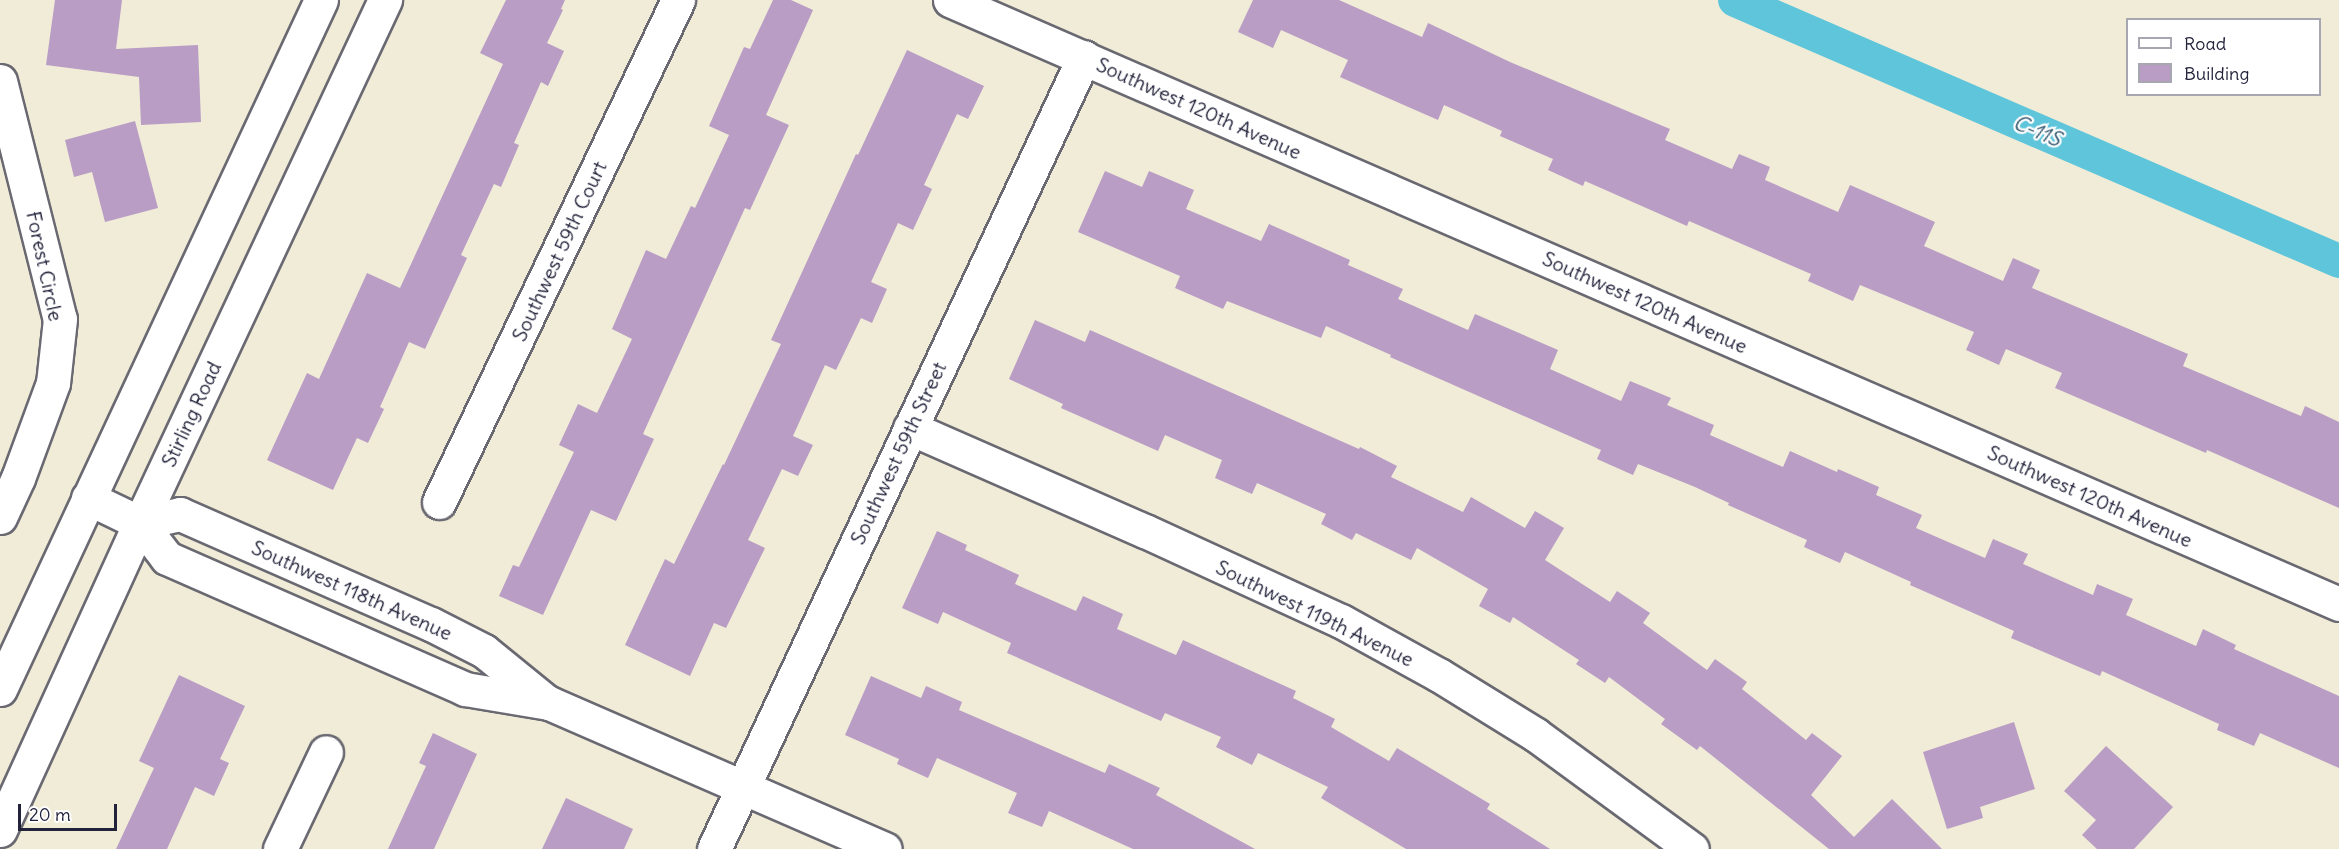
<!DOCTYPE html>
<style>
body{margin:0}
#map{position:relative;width:2339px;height:849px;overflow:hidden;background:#f0ecd7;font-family:Delius,sans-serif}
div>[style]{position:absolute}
.canal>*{height:34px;margin:-17px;padding:0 17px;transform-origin:17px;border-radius:17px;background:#5ec5db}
.building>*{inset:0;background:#b99dc5}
.roads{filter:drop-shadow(2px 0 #6a6972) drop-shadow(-2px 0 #6a6972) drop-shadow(0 2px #6a6972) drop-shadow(0 -2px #6a6972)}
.minor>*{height:33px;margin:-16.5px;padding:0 16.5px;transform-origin:16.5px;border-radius:16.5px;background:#fff}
.major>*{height:33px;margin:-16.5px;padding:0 16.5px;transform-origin:16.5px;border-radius:16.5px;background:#fff}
span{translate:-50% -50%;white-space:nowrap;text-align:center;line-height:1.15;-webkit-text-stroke:4.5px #fff;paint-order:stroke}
.street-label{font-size:20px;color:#22223b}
.water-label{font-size:21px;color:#375b73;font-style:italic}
.legend{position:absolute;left:2126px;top:18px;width:195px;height:78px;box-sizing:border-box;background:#fff;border:2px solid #a7a7b1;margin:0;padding:8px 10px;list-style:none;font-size:18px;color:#22223b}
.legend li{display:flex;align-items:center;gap:12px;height:30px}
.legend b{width:30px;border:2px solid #a7a7b1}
.scale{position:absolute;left:18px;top:804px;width:99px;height:27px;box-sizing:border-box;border:3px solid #22223b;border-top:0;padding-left:8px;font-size:18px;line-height:21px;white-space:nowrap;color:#22223b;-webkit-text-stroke:4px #fff;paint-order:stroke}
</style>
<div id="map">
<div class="canal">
<i style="left:1735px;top:0;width:658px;rotate:23.37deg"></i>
</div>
<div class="building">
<i style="clip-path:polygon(55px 0,122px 0,116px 49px,198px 45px,201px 122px,141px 125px,139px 77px,46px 65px)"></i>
<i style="clip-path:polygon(506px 0,565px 0,561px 9px,563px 10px,547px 43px,564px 51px,548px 86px,541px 82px,514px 143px,519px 145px,501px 187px,494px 184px,461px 255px,467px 258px,425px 349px,409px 342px,380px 407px,384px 409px,368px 443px,357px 438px,333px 490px,267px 460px,307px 373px,319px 379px,367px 273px,400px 288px,503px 64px,480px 53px)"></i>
<i style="clip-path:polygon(773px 0,791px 0,813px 10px,766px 115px,789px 125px,750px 210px,745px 208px,643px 434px,654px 439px,616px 521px,591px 510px,543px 615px,499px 596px,513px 565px,519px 567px,574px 452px,559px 445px,578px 404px,597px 413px,632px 339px,612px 329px,646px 250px,666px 259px,691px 206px,695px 208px,729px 135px,709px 126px,744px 47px,750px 49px)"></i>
<i style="clip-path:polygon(1253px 0,1339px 0,1422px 37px,1428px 23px,1510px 62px,1670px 129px,1665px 140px,1732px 169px,1739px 154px,1770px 167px,1765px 180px,1838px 212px,1850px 185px,1935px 222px,1924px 246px,2003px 281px,2013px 258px,2040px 270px,2032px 288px,2188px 354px,2183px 366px,2301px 416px,2305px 406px,2339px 422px,2339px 508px,2207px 450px,2206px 453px,2055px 388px,2062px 373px,2006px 349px,1999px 365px,1966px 350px,1974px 332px,1860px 285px,1853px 301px,1808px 281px,1811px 274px,1689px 221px,1687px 226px,1585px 181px,1583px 186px,1548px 170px,1553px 159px,1500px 136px,1502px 131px,1444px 105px,1438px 120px,1340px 77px,1348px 60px,1281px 30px,1273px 48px,1238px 32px)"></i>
<i style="clip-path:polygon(907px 50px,984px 86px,968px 119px,957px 114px,924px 185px,932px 189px,913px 230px,898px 223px,871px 282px,887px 289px,872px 323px,861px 318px,836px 370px,825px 365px,793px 436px,813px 445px,798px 476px,782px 469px,748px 540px,765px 548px,726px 628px,714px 623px,690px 676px,625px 645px,665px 559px,674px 564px,723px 464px,724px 465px,781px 344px,771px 340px,856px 154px,858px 155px)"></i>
<i style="clip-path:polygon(135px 121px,158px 208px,105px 222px,92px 172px,74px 177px,65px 140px)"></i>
<i style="clip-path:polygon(1105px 171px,1142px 187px,1149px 171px,1194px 190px,1186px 209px,1261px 241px,1269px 224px,1350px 260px,1348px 265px,1403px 289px,1398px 299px,1468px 330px,1475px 314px,1558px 350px,1550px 369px,1621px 401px,1630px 381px,1671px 398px,1667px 405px,1714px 425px,1710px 435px,1783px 467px,1790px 451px,1837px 472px,1838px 469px,1879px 487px,1876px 495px,1922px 515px,1916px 528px,1985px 558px,1993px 539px,2028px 554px,2023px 564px,2093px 595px,2097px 584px,2133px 599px,2126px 615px,2196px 646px,2203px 629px,2236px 645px,2234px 649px,2339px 696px,2339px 768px,2260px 733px,2254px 746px,2217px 730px,2219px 724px,2102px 671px,2100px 676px,2011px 638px,2014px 631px,1910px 585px,1911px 582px,1845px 552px,1840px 563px,1804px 547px,1807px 540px,1728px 505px,1729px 503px,1695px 487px,1638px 464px,1633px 475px,1597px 459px,1601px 450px,1390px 357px,1391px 355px,1326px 326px,1321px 338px,1227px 301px,1223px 309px,1175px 288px,1180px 276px,1078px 232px)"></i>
<i style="clip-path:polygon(1035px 320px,1085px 342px,1090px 330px,1359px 449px,1360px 447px,1397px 466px,1391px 477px,1463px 512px,1471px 497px,1525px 528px,1535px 511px,1564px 528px,1545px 560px,1610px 602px,1617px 591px,1650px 613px,1643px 623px,1707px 670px,1715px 659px,1747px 682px,1742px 689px,1806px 740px,1812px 733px,1842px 756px,1811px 795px,1854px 837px,1892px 799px,1942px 849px,1829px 849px,1700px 746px,1697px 750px,1661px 724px,1665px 719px,1609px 677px,1605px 683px,1576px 664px,1579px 660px,1513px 617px,1510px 623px,1479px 606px,1488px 589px,1417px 548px,1411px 560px,1356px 533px,1352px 540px,1321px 524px,1326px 514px,1257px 483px,1252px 494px,1215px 478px,1222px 460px,1165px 435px,1158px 451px,1061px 408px,1063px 404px,1009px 379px)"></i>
<i style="clip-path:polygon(937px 531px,967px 545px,965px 550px,1019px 575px,1015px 584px,1076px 611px,1083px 596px,1123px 614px,1117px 629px,1176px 655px,1183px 640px,1296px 691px,1293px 698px,1335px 719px,1331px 727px,1389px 761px,1397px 748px,1490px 804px,1487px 809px,1550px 849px,1406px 849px,1321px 798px,1328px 787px,1258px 753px,1252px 765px,1216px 747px,1221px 737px,1165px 713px,1161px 721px,1007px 653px,1011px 643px,943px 612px,938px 624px,902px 608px)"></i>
<i style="clip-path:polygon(179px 675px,245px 706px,220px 759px,229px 763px,214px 796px,195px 787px,167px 849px,116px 849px,154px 768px,139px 761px)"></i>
<i style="clip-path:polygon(871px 676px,921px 698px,926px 686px,962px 702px,959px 710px,1105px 773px,1109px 764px,1160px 788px,1156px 795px,1255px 849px,1133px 849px,1049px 811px,1042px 827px,1008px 813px,1017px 793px,937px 758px,928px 778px,897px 764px,899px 759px,845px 735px)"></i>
<i style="clip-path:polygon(2014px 722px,2035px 789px,1980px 807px,1983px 818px,1947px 829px,1923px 752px)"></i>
<i style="clip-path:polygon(433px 733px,477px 754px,434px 849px,388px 849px,426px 766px,419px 763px)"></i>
<i style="clip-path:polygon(2106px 746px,2173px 807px,2134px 849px,2097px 849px,2082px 835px,2096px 820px,2064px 791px)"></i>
<i style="clip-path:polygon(566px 798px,633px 829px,624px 849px,542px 849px)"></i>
</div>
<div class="roads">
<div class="minor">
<i style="left:950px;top:0;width:1515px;rotate:23.5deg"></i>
<i style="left:0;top:81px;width:245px;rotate:75.9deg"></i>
<i style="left:60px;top:319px;width:64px;rotate:96.2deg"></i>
<i style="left:53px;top:383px;width:101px;rotate:110.2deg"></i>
<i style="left:18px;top:478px;width:43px;rotate:114.8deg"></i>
<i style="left:910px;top:428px;width:257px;rotate:23.7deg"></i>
<i style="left:1145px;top:531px;width:216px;rotate:24.7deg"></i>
<i style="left:1341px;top:621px;width:112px;rotate:28.9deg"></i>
<i style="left:1439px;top:675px;width:114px;rotate:31.7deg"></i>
<i style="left:1536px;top:735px;width:193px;rotate:36.2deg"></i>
<i style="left:88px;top:498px;width:58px;rotate:25.7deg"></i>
<i style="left:140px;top:523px;width:44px;rotate:52.4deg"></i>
<i style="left:167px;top:558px;width:326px;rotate:23.7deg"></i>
<i style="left:465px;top:689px;width:85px;rotate:9.5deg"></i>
<i style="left:549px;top:703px;width:366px;rotate:23.5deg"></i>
<i style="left:439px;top:502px;width:556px;rotate:-64.54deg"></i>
<i style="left:140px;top:523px;width:41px;rotate:-12.7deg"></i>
<i style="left:180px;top:514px;width:274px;rotate:23.7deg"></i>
<i style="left:431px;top:624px;width:59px;rotate:27deg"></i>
<i style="left:484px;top:651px;width:82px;rotate:39.1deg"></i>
<i style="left:280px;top:849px;width:107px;rotate:-64.6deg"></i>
<i style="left:714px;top:849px;width:874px;rotate:-64.96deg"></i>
</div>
<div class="major">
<i style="left:0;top:689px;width:760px;rotate:-65.02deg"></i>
<i style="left:0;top:830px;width:337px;rotate:-65.5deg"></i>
<i style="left:140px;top:523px;width:578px;rotate:-64.9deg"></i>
</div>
</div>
<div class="street-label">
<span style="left:1199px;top:108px;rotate:24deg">Southwest 120th Avenue</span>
<span style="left:559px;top:251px;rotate:-65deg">Southwest 59th Court</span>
<span style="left:45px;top:266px;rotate:78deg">Forest Circle</span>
<span style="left:1645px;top:302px;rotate:24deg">Southwest 120th Avenue</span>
<span style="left:191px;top:414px;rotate:-65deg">Stirling Road</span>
<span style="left:898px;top:453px;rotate:-65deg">Southwest 59th Street</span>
<span style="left:2090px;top:496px;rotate:24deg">Southwest 120th Avenue</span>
<span style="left:352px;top:590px;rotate:24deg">Southwest 118th Avenue</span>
<span style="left:1315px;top:613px;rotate:26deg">Southwest 119th Avenue</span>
</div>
<div class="water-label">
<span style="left:2037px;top:131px;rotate:23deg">C-11S</span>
</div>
<ul class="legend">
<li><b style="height:8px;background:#fff"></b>Road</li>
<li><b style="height:16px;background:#b99dc5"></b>Building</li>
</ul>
<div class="scale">20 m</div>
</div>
